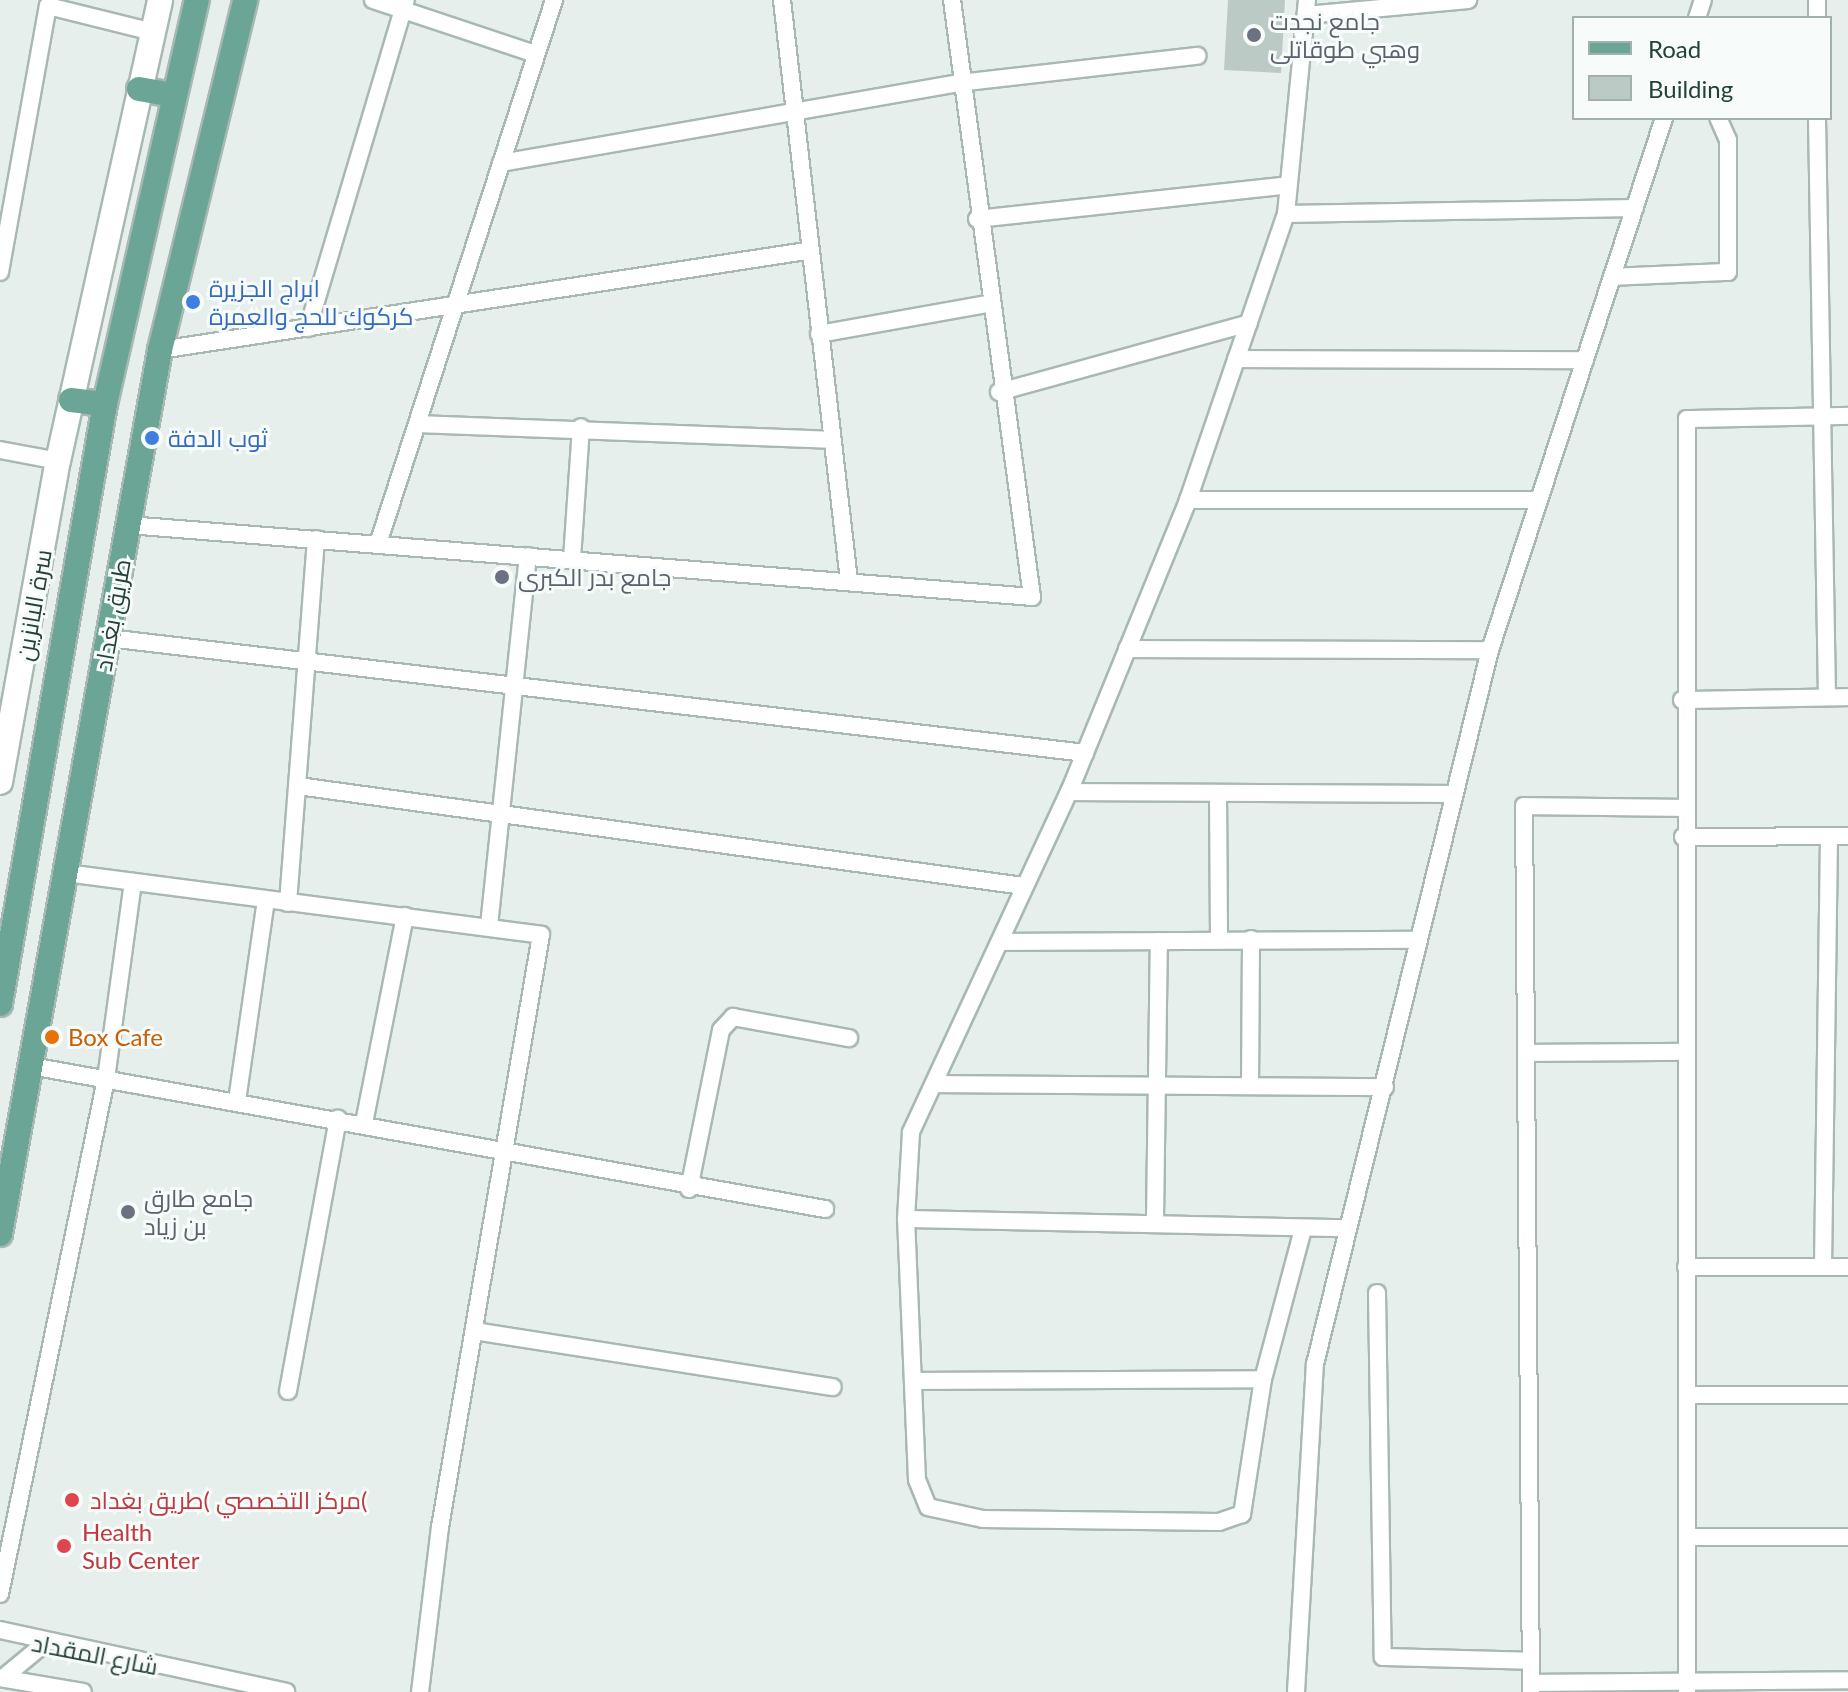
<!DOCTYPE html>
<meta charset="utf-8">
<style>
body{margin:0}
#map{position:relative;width:1848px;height:1692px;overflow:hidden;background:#e6efeb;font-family:Lato,Cairo,sans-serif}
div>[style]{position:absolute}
.building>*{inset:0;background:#bbcac4}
.roads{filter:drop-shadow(2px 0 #a8b8b2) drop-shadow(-2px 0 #a8b8b2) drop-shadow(0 2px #a8b8b2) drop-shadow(0 -2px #a8b8b2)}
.minor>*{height:16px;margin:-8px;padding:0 8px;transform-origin:8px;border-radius:8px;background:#fff}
.secondary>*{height:24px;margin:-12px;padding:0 12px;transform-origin:12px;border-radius:12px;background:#fff}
.primary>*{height:24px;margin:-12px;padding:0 12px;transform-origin:12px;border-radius:12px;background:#6aa596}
.dots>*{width:22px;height:22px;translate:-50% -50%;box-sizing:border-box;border:4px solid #f7fbf9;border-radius:50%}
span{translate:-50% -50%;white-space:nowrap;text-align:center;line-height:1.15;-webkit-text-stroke:6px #f7fbf9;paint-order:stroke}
.worship-label{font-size:24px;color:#5b616d}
.left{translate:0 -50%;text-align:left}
.shop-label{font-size:24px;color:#366cbe}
.street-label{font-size:24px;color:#24423a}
.food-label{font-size:24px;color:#c56008}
.health-label{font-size:24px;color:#be3a42}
.legend{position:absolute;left:1572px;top:16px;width:260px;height:104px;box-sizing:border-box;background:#f7fbf9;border:2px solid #a3b1ad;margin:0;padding:10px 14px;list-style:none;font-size:24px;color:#24423a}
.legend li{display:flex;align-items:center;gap:16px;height:40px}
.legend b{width:40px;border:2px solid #a3b1ad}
</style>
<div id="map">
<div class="building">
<i style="clip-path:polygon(1228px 0,1285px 0,1281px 73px,1224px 70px)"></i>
</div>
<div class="roads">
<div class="minor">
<i style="left:373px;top:0;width:171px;rotate:18.4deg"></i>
<i style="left:782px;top:0;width:585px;rotate:83.42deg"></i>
<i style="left:1817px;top:0;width:18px;rotate:90deg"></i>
<i style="left:1306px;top:15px;width:163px;rotate:-5.3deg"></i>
<i style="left:1697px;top:18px;width:19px;rotate:-72deg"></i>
<i style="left:1817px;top:118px;width:579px;rotate:89.01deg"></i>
<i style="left:501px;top:163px;width:465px;rotate:-9.9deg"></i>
<i style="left:959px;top:83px;width:240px;rotate:-6.5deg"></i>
<i style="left:1286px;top:214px;width:349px;rotate:-1deg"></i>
<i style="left:977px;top:219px;width:313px;rotate:-6.2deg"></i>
<i style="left:0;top:272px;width:270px;rotate:-79.8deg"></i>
<i style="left:48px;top:6px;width:108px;rotate:13.9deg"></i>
<i style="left:1612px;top:277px;width:116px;rotate:-2.5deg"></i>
<i style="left:1728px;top:272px;width:132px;rotate:-90deg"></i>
<i style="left:1728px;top:140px;width:24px;rotate:-114deg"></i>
<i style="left:308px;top:328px;width:342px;rotate:-73.4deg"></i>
<i style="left:819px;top:334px;width:172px;rotate:-10.1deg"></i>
<i style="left:160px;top:350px;width:654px;rotate:-8.71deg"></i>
<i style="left:1236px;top:359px;width:349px;rotate:0.2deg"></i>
<i style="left:999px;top:392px;width:259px;rotate:-15.4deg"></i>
<i style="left:418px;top:424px;width:410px;rotate:2.2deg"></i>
<i style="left:0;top:450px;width:59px;rotate:10.7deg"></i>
<i style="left:1188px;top:500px;width:351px"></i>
<i style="left:128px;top:525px;width:907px;rotate:4.55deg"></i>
<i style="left:1032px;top:597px;width:602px;rotate:-97.63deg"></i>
<i style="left:378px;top:544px;width:572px;rotate:-72.07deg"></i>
<i style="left:572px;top:559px;width:132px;rotate:-86.1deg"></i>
<i style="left:108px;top:638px;width:984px;rotate:6.71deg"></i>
<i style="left:1127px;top:649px;width:363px;rotate:0.2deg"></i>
<i style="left:1682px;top:700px;width:166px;rotate:-1deg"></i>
<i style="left:298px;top:786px;width:732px;rotate:7.85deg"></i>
<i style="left:1069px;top:792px;width:382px;rotate:0.3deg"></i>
<i style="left:1218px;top:793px;width:146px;rotate:89.6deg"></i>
<i style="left:1683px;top:837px;width:165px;rotate:-0.3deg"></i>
<i style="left:66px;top:873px;width:479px;rotate:7.4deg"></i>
<i style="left:541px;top:935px;width:601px;rotate:99.68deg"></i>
<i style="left:440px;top:1527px;width:166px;rotate:96.9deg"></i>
<i style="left:288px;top:903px;width:365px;rotate:-85.6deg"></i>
<i style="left:489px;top:926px;width:372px;rotate:-84deg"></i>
<i style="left:1000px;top:942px;width:415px;rotate:-0.3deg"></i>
<i style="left:1527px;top:1053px;width:159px;rotate:-0.4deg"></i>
<i style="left:31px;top:1066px;width:807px;rotate:10.21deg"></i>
<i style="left:934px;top:1084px;width:451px;rotate:0.4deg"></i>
<i style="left:1250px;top:1086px;width:147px;rotate:-89.6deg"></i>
<i style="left:237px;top:1101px;width:203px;rotate:-81.8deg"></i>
<i style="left:364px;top:1123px;width:211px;rotate:-78.8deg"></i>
<i style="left:689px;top:1189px;width:162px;rotate:-78.6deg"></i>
<i style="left:721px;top:1030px;width:18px;rotate:-47deg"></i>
<i style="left:733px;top:1017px;width:118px;rotate:10.3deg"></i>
<i style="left:906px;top:1219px;width:442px;rotate:1.2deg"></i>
<i style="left:1155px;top:1219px;width:278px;rotate:-89.2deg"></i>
<i style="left:1303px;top:1229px;width:155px;rotate:104.9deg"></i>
<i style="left:1263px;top:1379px;width:137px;rotate:98.8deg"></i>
<i style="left:1242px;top:1514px;width:24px;rotate:161deg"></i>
<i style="left:1219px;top:1522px;width:236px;rotate:-179.3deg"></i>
<i style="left:983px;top:1519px;width:56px;rotate:-167.7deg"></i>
<i style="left:928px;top:1507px;width:29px;rotate:-112deg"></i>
<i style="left:917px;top:1480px;width:261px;rotate:-92.4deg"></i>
<i style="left:906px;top:1219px;width:87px;rotate:-86.7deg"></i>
<i style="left:911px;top:1132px;width:375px;rotate:-65.1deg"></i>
<i style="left:1069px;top:792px;width:315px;rotate:-67.8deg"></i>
<i style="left:1188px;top:500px;width:302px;rotate:-71.1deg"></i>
<i style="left:1286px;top:214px;width:215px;rotate:-84.4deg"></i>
<i style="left:1686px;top:1267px;width:162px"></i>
<i style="left:1823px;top:1267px;width:431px;rotate:-89.2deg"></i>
<i style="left:1377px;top:1293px;width:364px;rotate:89.1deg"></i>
<i style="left:1383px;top:1657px;width:148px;rotate:1.5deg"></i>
<i style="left:474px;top:1331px;width:363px;rotate:8.9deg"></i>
<i style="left:913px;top:1381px;width:350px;rotate:-0.3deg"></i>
<i style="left:288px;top:1391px;width:277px;rotate:-79.6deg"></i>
<i style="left:1687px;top:1395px;width:161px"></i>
<i style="left:1687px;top:1537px;width:161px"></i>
<i style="left:0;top:1594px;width:526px;rotate:-78.37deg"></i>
<i style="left:106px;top:1079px;width:199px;rotate:-82.2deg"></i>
<i style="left:0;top:1630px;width:293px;rotate:12.2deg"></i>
<i style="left:0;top:1678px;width:84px;rotate:9.6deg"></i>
<i style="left:3px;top:1678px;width:53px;rotate:-39.7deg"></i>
<i style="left:1531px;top:1683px;width:317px;rotate:-0.5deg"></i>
<i style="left:1296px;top:1692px;width:329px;rotate:-86.7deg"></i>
<i style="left:1315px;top:1364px;width:735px;rotate:-76.23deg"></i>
<i style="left:1490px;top:650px;width:560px;rotate:-71.89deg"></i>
<i style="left:1531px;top:1692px;width:886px;rotate:-90.45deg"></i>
<i style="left:1524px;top:806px;width:159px;rotate:0.7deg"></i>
<i style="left:1687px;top:1692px;width:1273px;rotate:-90deg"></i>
<i style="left:1687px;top:419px;width:161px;rotate:-1.1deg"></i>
</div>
<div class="secondary">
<i style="left:0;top:782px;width:326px;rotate:-79.8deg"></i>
<i style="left:58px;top:461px;width:472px;rotate:-77.5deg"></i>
</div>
<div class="primary">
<i style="left:139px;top:89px;width:36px;rotate:10deg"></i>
<i style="left:71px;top:400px;width:34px;rotate:7deg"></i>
<i style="left:0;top:1004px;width:609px;rotate:-80.07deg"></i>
<i style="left:105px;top:404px;width:414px;rotate:-77.2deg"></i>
<i style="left:0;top:1234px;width:898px;rotate:-79.74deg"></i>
<i style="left:160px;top:350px;width:360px;rotate:-76.3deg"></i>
</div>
</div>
<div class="dots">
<i style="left:1254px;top:35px;background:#6b7280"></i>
<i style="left:193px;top:302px;background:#3f7fe0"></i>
<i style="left:152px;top:438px;background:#3f7fe0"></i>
<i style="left:502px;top:577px;background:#6b7280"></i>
<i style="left:52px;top:1037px;background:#e8710a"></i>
<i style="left:128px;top:1212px;background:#6b7280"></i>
<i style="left:72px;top:1500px;background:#e0444e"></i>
<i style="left:64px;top:1546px;background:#e0444e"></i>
</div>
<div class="worship-label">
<span class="left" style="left:1270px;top:35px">جامع نجدت<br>وهبي طوقاتلى</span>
<span class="left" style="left:518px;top:577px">جامع بدر الكبرى</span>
<span class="left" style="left:144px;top:1212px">جامع طارق<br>بن زياد</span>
</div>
<div class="shop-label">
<span class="left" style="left:209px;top:302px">ابراج الجزيرة<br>كركوك للحج والعمرة</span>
<span class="left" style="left:168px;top:438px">ثوب الدفة</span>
</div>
<div class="street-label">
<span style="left:33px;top:605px;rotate:-80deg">سرة البانزين</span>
<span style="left:112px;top:615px;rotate:-80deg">طريق بغداد</span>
<span style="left:95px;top:1654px;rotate:11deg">شارع المقداد</span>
</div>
<div class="food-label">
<span class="left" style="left:68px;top:1037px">Box Cafe</span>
</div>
<div class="health-label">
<span class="left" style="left:90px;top:1500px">مركز التخصصي )طريق بغداد(</span>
<span class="left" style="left:82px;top:1546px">Health<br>Sub Center</span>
</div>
<ul class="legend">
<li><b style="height:10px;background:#6aa596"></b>Road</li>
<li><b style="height:22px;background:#bbcac4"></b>Building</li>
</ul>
</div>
